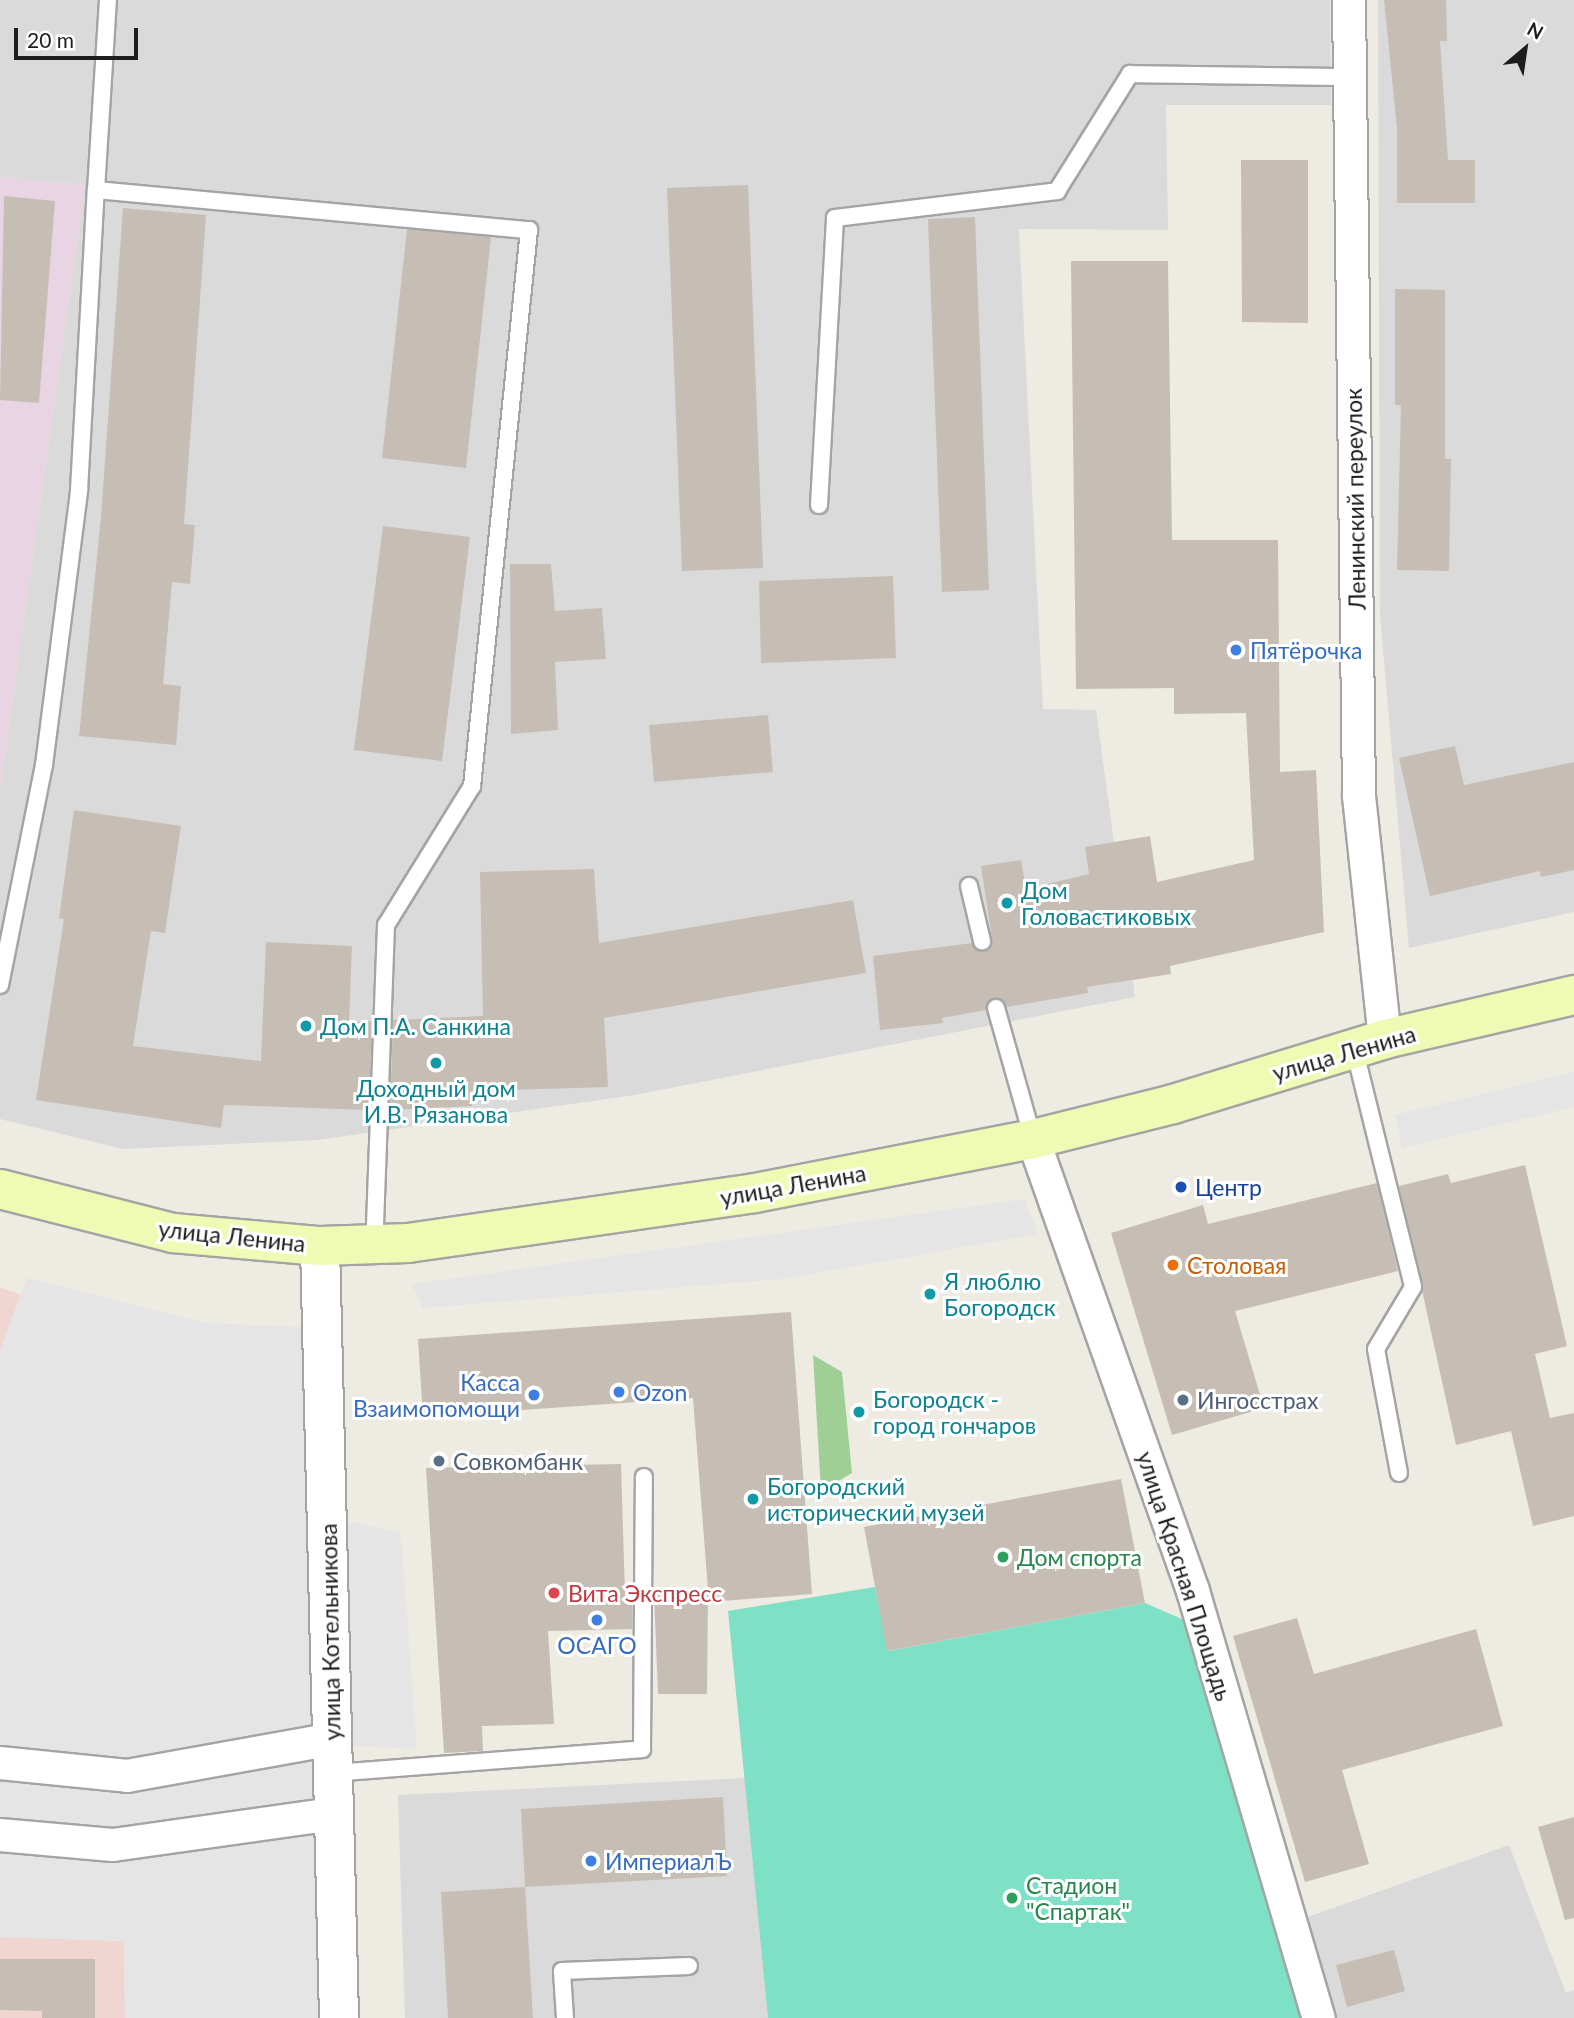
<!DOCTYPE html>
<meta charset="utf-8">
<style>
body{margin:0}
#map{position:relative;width:1574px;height:2018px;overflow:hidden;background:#eeebe2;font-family:Lato,sans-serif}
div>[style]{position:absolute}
.residential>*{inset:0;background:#dbdada}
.commercial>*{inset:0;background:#f0d5d0}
.industrial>*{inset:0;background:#e8d4e2}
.forest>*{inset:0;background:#a0cf96}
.pitch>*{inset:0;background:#7ee0c4}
.parking>*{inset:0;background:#e5e5e5}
.building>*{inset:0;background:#c6beb5}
.roads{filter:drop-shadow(2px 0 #a4a4a4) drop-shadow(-2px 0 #a4a4a4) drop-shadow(0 2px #a4a4a4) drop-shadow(0 -2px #a4a4a4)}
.service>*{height:16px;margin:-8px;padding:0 8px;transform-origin:8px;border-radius:8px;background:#fff}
.minor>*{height:32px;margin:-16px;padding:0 16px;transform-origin:16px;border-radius:16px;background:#fff}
.tertiary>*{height:38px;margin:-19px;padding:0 19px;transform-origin:19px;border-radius:19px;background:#fff}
.secondary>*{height:38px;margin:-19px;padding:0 19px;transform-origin:19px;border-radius:19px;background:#effbb4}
.dots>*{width:19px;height:19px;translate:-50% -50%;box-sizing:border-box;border:4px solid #fff;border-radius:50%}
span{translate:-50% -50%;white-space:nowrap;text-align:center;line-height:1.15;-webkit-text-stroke:6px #fff;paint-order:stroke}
.street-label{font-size:23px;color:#1d1d1d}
.shop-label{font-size:23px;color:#366cbe}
.left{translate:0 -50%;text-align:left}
.right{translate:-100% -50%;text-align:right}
.culture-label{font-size:23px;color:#0d838f}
.transit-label{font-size:23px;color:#164399}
.food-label{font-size:23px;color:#c56008}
.service-label{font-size:23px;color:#4e5e75}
.leisure-label{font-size:23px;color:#27864d}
.health-label{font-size:23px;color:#be3a42}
.north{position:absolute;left:1490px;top:14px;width:70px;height:70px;-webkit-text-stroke:5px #fff;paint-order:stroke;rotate:29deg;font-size:19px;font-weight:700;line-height:28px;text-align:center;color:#1d1d1d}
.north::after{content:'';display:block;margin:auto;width:24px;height:32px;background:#1d1d1d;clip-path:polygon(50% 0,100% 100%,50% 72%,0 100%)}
.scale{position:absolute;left:14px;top:28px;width:124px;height:32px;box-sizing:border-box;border:4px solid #1d1d1d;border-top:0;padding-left:9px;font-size:21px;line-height:24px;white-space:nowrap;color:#1d1d1d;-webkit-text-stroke:5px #fff;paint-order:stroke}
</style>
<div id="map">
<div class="residential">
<i style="clip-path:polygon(0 0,1330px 0,1331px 105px,1166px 105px,1168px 230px,1019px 229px,1043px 709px,1096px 710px,1135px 997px,635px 1095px,317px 1140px,123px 1149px,0 1119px,0 790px,85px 185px,0 177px)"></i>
<i style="clip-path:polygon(1378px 0,1574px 0,1574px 912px,1409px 948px,1380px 615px)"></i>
<i style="clip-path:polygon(745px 1778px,768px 2018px,405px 2018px,398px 1795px)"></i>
<i style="clip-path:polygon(1509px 1845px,1566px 1993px,1574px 1990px,1574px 2018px,1335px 2018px,1308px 1917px)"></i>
</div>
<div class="commercial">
<i style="clip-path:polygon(0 1287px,21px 1295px,0 1351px)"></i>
<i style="clip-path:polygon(0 1937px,124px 1941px,125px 2018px,0 2018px)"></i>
</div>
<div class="industrial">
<i style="clip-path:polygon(0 177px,85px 185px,0 790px)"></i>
</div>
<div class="forest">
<i style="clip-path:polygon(813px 1355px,842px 1372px,852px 1473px,821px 1491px)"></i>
</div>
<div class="pitch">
<i style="clip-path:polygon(875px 1587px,888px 1651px,1145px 1603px,1191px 1623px,1301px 2018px,768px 2018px,728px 1611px)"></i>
</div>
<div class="parking">
<i style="clip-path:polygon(1574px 1072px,1574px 1107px,1402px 1148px,1395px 1115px)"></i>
<i style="clip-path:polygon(1025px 1199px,1038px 1234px,782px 1279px,423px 1308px,412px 1284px)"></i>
<i style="clip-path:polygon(27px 1278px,206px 1323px,325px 1328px,339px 2018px,125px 2018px,124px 1941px,0 1937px,0 1351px)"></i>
<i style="clip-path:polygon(347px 1521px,401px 1533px,417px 1749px,352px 1746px)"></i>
</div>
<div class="building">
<i style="clip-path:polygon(1384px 0,1446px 0,1447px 41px,1440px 41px,1448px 160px,1475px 160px,1475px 203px,1397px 203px,1397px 128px)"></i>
<i style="clip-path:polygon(1241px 160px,1308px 160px,1308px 323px,1242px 322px)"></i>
<i style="clip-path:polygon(748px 185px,763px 568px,682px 571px,667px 188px)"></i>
<i style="clip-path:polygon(4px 196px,55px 201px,39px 403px,0 400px)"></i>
<i style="clip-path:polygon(123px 208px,206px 215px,184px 524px,195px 525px,190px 584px,172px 582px,163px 684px,181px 686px,176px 745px,79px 736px,101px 517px)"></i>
<i style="clip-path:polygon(975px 217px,989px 590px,942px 592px,928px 219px)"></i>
<i style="clip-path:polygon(407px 229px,491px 237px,466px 468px,382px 458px)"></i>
<i style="clip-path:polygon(1071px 261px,1168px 261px,1172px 540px,1278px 540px,1280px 772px,1316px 770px,1324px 932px,1170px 966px,1171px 974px,1087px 987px,1088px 993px,1007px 1007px,994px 998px,986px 1010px,942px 1018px,943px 1023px,880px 1030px,873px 956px,972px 943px,978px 951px,990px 948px,992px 939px,981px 866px,1021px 860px,1026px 889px,1089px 874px,1085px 847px,1150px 836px,1157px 882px,1254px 860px,1246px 713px,1174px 714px,1174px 688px,1076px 689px)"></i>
<i style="clip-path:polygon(1395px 289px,1445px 290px,1445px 459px,1451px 459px,1449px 571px,1397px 570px,1401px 405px,1395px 405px)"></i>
<i style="clip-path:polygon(383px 526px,470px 537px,442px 761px,354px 750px)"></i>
<i style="clip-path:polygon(510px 564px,551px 564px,555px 611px,602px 608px,606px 659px,555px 662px,558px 730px,511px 734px)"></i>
<i style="clip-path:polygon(893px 576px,896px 658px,761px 663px,759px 581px)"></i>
<i style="clip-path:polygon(768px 715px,773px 772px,654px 782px,649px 725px)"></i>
<i style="clip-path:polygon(1455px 746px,1464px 785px,1574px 762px,1574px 870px,1541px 877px,1540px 871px,1430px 896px,1399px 758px)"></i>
<i style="clip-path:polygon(74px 810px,181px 826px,165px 933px,151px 931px,133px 1046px,261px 1061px,266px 942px,352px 946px,349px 1022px,372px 1021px,369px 1110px,224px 1105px,221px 1128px,36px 1100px,64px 919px,59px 918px)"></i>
<i style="clip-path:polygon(594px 869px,599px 943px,853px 900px,866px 973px,604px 1018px,608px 1087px,471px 1091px,472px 1106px,390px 1110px,393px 1020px,483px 1016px,480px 872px)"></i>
<i style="clip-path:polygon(1525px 1165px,1567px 1346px,1535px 1354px,1550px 1418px,1574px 1413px,1574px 1516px,1533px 1526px,1511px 1431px,1456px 1445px,1399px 1186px,1448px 1174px,1451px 1183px)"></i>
<i style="clip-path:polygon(1377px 1183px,1398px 1271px,1235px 1311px,1264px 1408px,1172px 1435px,1111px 1233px,1203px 1205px,1208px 1224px)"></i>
<i style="clip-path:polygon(791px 1312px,812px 1594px,709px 1602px,693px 1398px,423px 1417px,418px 1339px)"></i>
<i style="clip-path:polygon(621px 1464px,625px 1595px,633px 1595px,632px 1629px,548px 1631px,554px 1724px,482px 1726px,483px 1751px,444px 1753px,426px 1468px)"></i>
<i style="clip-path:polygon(1121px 1479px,1145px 1603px,887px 1651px,864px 1527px)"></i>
<i style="clip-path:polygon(708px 1592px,707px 1694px,658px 1694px,654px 1594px)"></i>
<i style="clip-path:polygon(1297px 1618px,1314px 1674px,1476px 1629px,1503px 1726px,1342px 1770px,1369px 1864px,1305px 1882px,1233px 1636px)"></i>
<i style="clip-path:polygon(723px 1797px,727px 1876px,525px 1887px,521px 1809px)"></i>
<i style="clip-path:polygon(1574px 1817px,1574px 1918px,1565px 1920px,1538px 1827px)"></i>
<i style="clip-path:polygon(525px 1887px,533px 2018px,448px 2018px,441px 1892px)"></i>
<i style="clip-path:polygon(1394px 1950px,1405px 1991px,1347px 2007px,1336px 1965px)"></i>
<i style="clip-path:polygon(0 1959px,95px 1959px,95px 2018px,42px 2018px,42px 2011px,0 2010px)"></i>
</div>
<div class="roads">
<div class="service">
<i style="left:96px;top:190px;width:190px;rotate:-86.4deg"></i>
<i style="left:819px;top:505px;width:287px;rotate:-86.8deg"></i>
<i style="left:835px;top:218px;width:224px;rotate:-6.9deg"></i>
<i style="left:1057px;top:191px;width:138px;rotate:-58deg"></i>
<i style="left:1130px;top:74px;width:220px;rotate:0.8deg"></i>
<i style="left:969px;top:886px;width:57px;rotate:76.7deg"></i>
<i style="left:0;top:985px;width:224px;rotate:-78.7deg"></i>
<i style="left:44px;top:765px;width:277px;rotate:-82.7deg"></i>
<i style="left:79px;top:490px;width:300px;rotate:-86.8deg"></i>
<i style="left:96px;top:190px;width:435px;rotate:5.3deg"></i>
<i style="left:529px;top:230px;width:559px;rotate:95.85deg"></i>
<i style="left:472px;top:786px;width:163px;rotate:121.7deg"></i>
<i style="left:386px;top:925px;width:321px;rotate:92.1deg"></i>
<i style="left:996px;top:1008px;width:136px;rotate:74.2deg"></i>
<i style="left:1354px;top:1048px;width:246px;rotate:76.1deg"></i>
<i style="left:1413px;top:1287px;width:72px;rotate:120.8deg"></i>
<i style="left:1376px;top:1349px;width:126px;rotate:79.5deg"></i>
<i style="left:333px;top:1773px;width:310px;rotate:-4.4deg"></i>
<i style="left:642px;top:1749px;width:272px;rotate:-89.6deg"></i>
<i style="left:565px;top:2018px;width:47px;rotate:-93.7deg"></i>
<i style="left:562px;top:1971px;width:127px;rotate:-2.3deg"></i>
</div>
<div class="minor">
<i style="left:1349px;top:0;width:796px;rotate:89.28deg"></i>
<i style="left:1359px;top:796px;width:244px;rotate:83.9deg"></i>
<i style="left:1033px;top:1139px;width:479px;rotate:70.5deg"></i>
<i style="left:1193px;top:1591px;width:445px;rotate:73.6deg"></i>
<i style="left:0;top:1763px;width:128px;rotate:5.8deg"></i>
<i style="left:127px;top:1776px;width:208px;rotate:-10.2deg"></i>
<i style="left:0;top:1835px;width:113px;rotate:5.1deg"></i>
<i style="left:113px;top:1845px;width:223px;rotate:-8deg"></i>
</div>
<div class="tertiary">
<i style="left:320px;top:1246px;width:772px;rotate:88.59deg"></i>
</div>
<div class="secondary">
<i style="left:0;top:1189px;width:179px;rotate:14.3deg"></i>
<i style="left:173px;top:1233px;width:148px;rotate:5.1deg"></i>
<i style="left:320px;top:1246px;width:88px;rotate:-2deg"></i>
<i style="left:408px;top:1243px;width:351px;rotate:-8.2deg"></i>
<i style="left:755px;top:1193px;width:283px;rotate:-11deg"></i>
<i style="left:1033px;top:1139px;width:144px;rotate:-14deg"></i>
<i style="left:1173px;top:1104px;width:222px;rotate:-17deg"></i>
<i style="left:1385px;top:1039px;width:194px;rotate:-13.1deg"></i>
</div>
</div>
<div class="dots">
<i style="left:1236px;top:650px;background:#3f7fe0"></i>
<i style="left:1007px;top:903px;background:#0f9aa8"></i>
<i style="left:306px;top:1026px;background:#0f9aa8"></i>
<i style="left:436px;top:1063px;background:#0f9aa8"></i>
<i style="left:1181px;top:1187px;background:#1a4fb4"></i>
<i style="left:1173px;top:1265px;background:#e8710a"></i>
<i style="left:930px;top:1294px;background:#0f9aa8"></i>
<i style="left:619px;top:1392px;background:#3f7fe0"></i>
<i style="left:534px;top:1395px;background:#3f7fe0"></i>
<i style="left:1183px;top:1400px;background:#5c6f8a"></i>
<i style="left:859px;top:1412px;background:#0f9aa8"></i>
<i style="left:439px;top:1461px;background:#5c6f8a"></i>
<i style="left:753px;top:1499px;background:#0f9aa8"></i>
<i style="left:1003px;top:1557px;background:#2e9e5b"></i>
<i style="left:554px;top:1593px;background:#e0444e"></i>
<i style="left:597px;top:1620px;background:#3f7fe0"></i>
<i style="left:591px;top:1861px;background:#3f7fe0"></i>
<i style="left:1012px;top:1898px;background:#2e9e5b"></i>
</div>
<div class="street-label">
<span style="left:1355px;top:499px;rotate:-91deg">Ленинский переулок</span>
<span style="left:1344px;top:1053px;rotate:-16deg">улица Ленина</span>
<span style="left:793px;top:1185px;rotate:-10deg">улица Ленина</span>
<span style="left:232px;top:1236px;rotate:6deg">улица Ленина</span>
<span style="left:1185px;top:1576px;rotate:72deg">улица Красная Площадь</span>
<span style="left:330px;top:1632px;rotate:-91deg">улица Котельникова</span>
</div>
<div class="shop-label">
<span class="left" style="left:1250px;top:650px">Пятёрочка</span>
<span class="right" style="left:520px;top:1395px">Касса<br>Взаимопомощи</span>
<span class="left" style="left:633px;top:1392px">Ozon</span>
<span style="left:597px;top:1645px">ОСАГО</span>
<span class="left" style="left:605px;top:1861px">ИмпериалЪ</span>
</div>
<div class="culture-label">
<span class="left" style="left:1021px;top:903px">Дом<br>Головастиковых</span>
<span class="left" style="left:320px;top:1026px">Дом П.А. Санкина</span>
<span style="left:436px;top:1101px">Доходный дом<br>И.В. Рязанова</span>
<span class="left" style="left:944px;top:1294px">Я люблю<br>Богородск</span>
<span class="left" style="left:873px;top:1412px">Богородск -<br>город гончаров</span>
<span class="left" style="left:767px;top:1499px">Богородский<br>исторический музей</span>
</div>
<div class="transit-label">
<span class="left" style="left:1195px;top:1187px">Центр</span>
</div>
<div class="food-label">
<span class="left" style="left:1187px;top:1265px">Столовая</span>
</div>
<div class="service-label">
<span class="left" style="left:1197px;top:1400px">Ингосстрах</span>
<span class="left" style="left:453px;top:1461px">Совкомбанк</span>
</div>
<div class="leisure-label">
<span class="left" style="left:1017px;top:1557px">Дом спорта</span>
<span class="left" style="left:1026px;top:1898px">Стадион<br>"Спартак"</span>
</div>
<div class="health-label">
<span class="left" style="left:568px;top:1593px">Вита Экспресс</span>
</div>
<div class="north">N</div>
<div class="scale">20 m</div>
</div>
